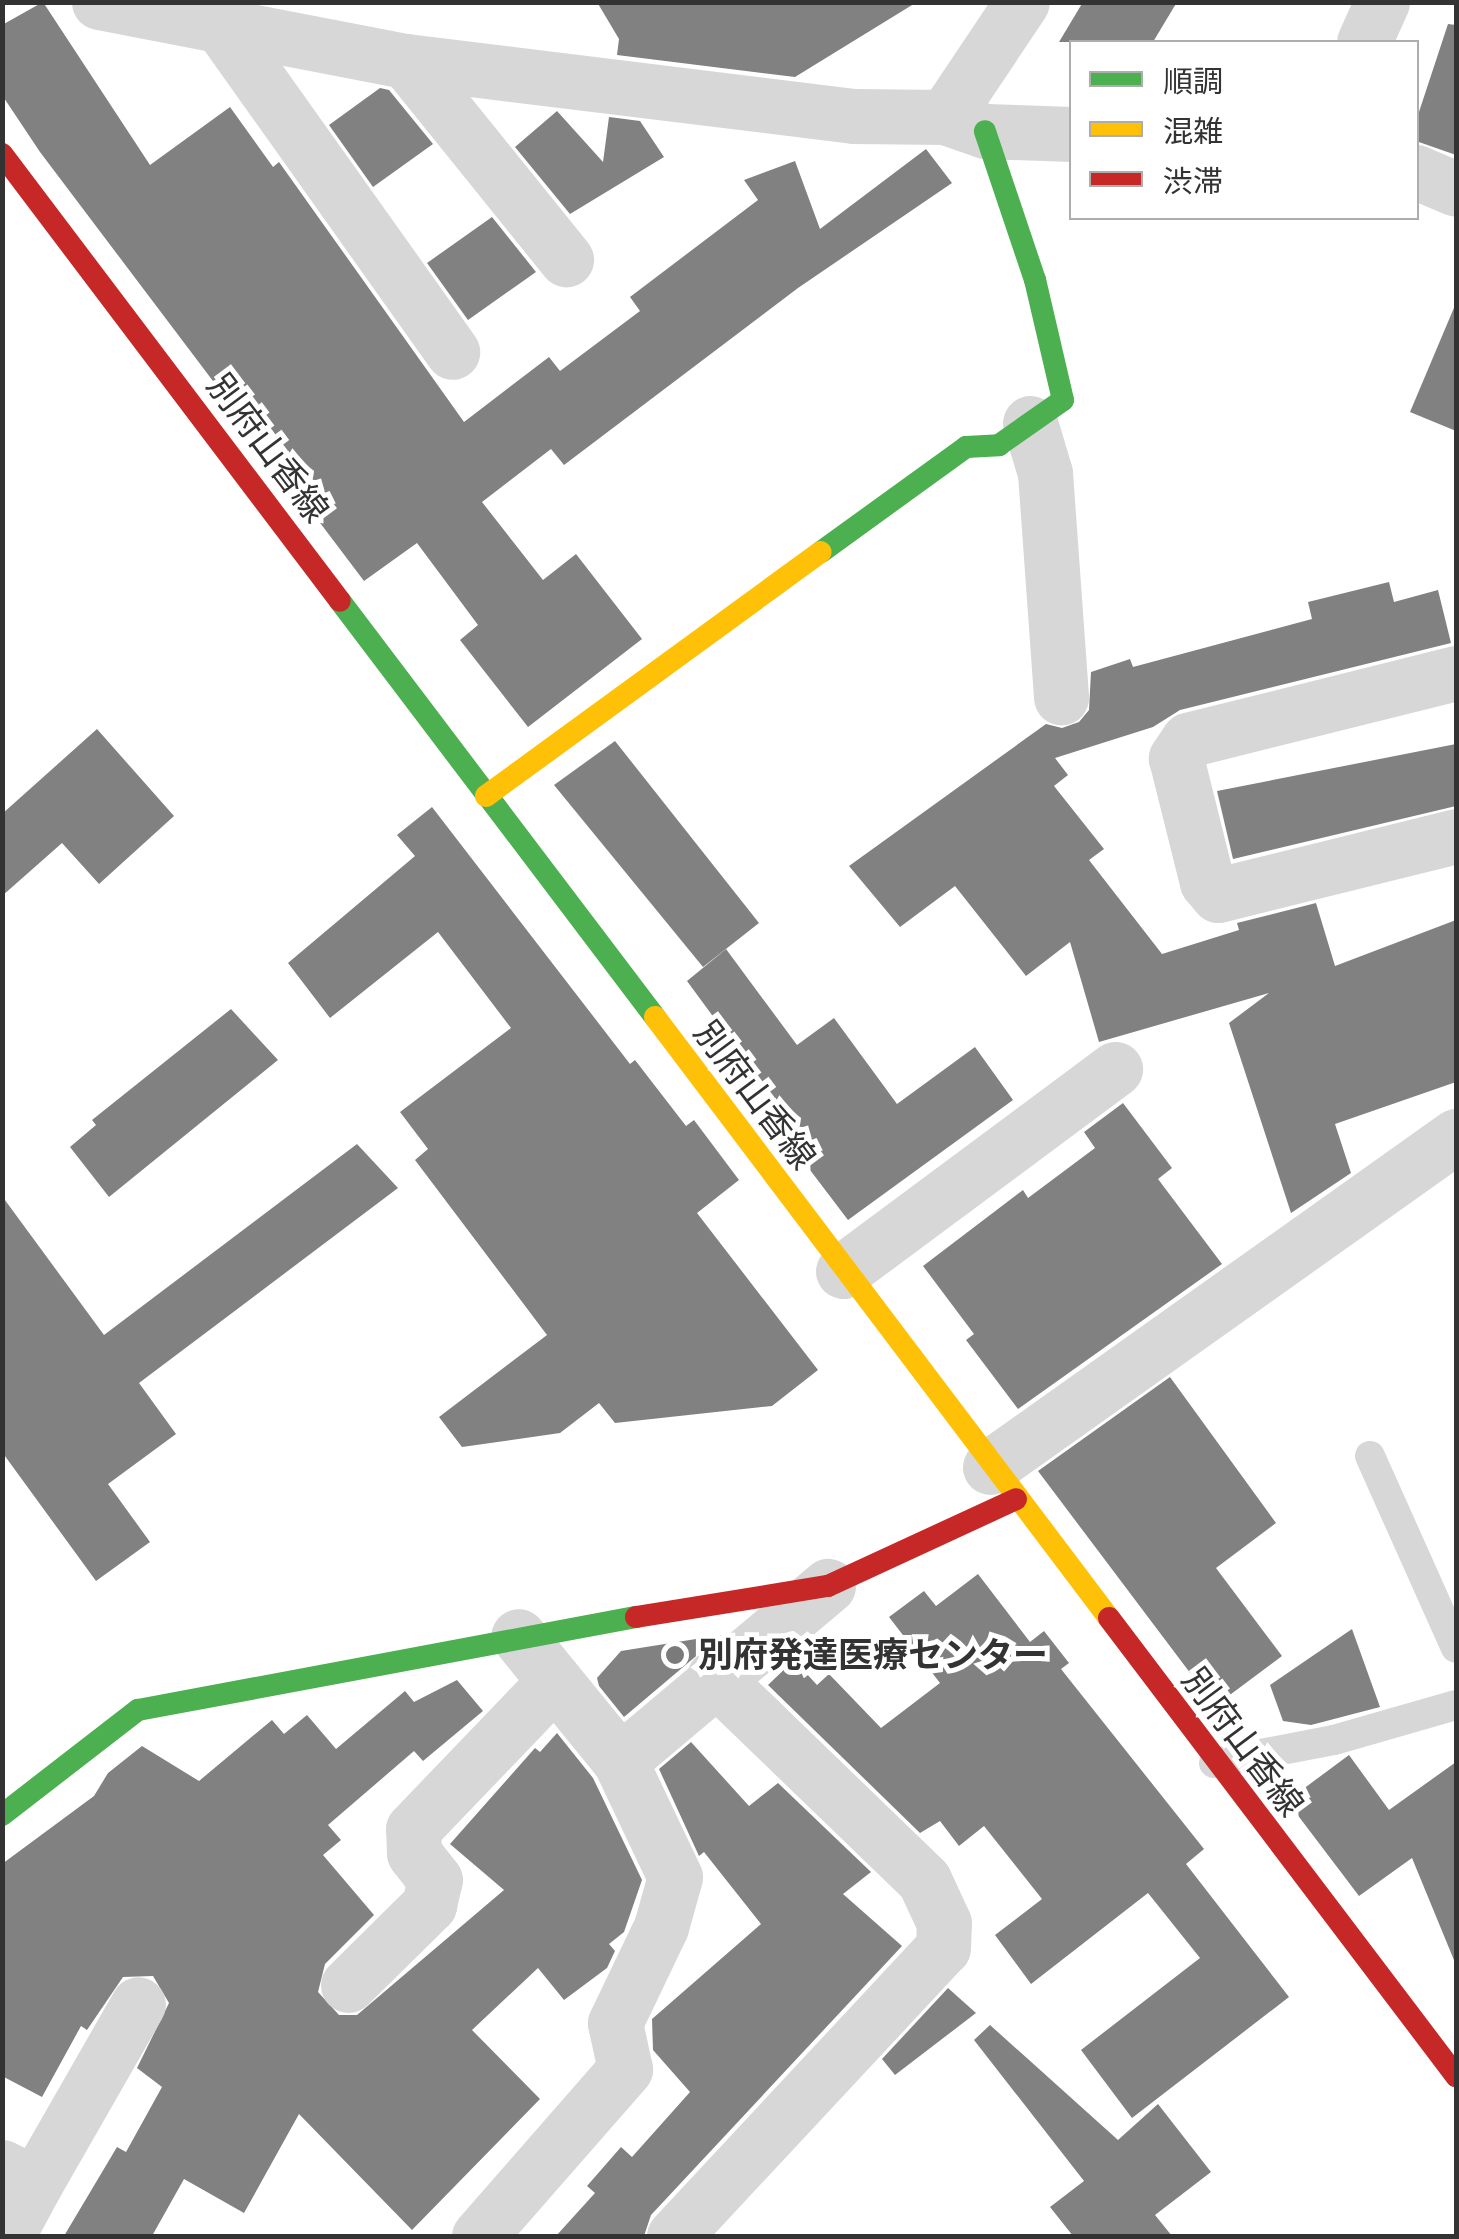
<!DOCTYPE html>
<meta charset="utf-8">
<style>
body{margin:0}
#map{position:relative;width:1459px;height:2239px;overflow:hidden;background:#fff;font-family:"Fira Sans","Noto Sans JP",sans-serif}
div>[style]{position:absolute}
.building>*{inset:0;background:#818181}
.lane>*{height:30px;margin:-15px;padding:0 15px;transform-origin:15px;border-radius:15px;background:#d7d7d7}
.street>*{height:55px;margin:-27.5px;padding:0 27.5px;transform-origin:27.5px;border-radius:27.5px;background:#d7d7d7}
.fast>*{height:22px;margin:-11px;padding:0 11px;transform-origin:11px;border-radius:11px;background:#4caf50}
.slow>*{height:22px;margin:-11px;padding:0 11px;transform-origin:11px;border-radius:11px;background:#ffc107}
.jam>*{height:22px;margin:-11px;padding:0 11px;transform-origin:11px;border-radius:11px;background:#c62828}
.dots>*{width:28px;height:28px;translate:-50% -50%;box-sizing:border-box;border:5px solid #fff;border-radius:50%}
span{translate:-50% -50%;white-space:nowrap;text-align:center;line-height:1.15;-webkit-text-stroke:10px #fff;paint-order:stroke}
.street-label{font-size:35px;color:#333}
.poi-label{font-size:35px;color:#333;font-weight:700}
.left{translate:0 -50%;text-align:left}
.frame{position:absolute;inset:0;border:5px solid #333;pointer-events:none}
.legend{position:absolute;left:1069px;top:40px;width:350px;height:180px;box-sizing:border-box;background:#fff;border:2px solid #adadad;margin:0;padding:12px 18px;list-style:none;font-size:30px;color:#333}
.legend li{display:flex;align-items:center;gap:20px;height:50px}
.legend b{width:50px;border:2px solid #adadad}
</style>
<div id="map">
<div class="building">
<i style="clip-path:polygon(43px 2px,150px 165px,230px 107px,273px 167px,279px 162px,464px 422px,549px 357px,560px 371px,640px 311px,630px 297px,758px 200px,744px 180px,795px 161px,820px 229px,926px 149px,952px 183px,798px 288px,564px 465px,551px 449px,482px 502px,543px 580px,576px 554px,642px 639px,528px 727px,460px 640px,478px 625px,417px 543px,364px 581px,40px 152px,2px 95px,2px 25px)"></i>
<i style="clip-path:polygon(597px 2px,917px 2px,795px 77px,617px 55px,619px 39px)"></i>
<i style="clip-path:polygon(1083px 2px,1177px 2px,1153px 42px,1059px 42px)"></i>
<i style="clip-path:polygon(1448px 24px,1456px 25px,1456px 155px,1416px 141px,1416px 121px)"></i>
<i style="clip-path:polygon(380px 88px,389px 90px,433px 144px,373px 187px,329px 125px)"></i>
<i style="clip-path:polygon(557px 111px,603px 162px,609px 117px,640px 121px,664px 157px,570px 214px,515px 147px)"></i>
<i style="clip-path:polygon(492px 217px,536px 272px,468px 320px,427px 263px)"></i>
<i style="clip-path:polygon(1456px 303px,1456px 431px,1410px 412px)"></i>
<i style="clip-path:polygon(1389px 582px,1394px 602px,1438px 590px,1451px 643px,1180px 710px,1153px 727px,1055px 758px,1068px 775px,1054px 786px,1104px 849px,1089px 860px,1162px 954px,1239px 930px,1237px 923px,1316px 903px,1335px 966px,1456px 920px,1456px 1082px,1335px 1124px,1351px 1173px,1291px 1213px,1229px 1023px,1269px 993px,1099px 1042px,1070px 942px,1026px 976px,955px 886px,900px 927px,849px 866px,1046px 724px,1062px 728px,1079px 722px,1089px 710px,1091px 672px,1130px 659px,1133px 667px,1312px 619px,1308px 602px)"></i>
<i style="clip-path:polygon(97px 729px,174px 816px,99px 884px,62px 843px,2px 896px,2px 814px)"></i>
<i style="clip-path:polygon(615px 741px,759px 923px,703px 967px,554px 785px)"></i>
<i style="clip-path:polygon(1456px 744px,1456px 806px,1233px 859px,1217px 791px)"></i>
<i style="clip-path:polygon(432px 807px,630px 1064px,635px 1060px,686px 1126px,694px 1120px,739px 1180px,697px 1213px,818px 1370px,772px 1406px,615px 1423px,599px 1403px,560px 1433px,462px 1447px,439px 1417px,547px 1335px,415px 1160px,428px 1149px,400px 1112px,511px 1028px,438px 932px,330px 1018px,288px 963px,415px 856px,397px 835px)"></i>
<i style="clip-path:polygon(726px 949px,797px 1045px,834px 1018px,897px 1104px,975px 1047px,1013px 1100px,848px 1220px,744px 1083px,756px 1075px,687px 981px)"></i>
<i style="clip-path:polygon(231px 1009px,278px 1060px,109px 1197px,70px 1147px,96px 1125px,92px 1120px)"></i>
<i style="clip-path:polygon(1123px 1103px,1172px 1168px,1158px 1179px,1222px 1264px,1018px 1409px,966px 1340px,974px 1334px,923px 1266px,1023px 1190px,1028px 1198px,1095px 1148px,1084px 1132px)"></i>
<i style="clip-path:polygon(357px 1144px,398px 1188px,139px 1383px,176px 1434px,108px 1484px,150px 1542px,96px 1581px,2px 1452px,2px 1196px,104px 1335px)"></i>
<i style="clip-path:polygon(1170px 1377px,1276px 1523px,1216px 1568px,1282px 1656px,1215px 1706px,1038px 1471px)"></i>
<i style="clip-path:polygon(978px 1574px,1030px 1642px,1044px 1631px,1069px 1663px,1061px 1669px,1204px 1849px,1186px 1864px,1289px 1997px,1132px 2118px,1081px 2050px,1200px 1958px,1148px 1893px,1031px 1984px,995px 1935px,1042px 1899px,984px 1826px,959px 1846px,940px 1821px,920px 1833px,768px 1685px,794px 1660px,817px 1685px,829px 1674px,881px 1728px,940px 1683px,889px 1617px,924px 1591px,936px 1606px)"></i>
<i style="clip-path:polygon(1352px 1629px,1380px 1707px,1311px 1725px,1283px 1721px,1270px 1685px)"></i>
<i style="clip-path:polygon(721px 1635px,624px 1717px,599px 1686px,597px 1678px,621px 1651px)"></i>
<i style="clip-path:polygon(457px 1680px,483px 1711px,423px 1761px,414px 1751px,328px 1825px,341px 1840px,323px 1855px,374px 1915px,325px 1964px,318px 1992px,339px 2015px,357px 2015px,504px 1890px,450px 1844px,535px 1748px,540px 1752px,557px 1733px,593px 1778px,642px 1880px,624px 1932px,609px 1944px,615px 1951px,607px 1968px,564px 2000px,538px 1968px,472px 2030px,540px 2099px,412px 2230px,299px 2114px,244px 2213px,184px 2179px,152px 2236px,64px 2236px,117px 2147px,126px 2152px,162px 2087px,137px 2068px,169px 2003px,153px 1976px,123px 1977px,87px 2030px,81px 2026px,42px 2097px,2px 2076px,2px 1864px,94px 1796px,108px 1773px,142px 1746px,199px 1781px,272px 1720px,284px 1734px,307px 1715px,336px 1749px,405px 1691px,414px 1702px)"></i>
<i style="clip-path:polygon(691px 1742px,749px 1806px,778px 1783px,871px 1872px,843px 1894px,902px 1946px,651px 2215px,644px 2236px,556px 2236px,595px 2193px,587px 2186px,621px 2147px,632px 2157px,690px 2092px,653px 2050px,652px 2019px,761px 1924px,704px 1852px,699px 1856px,659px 1769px)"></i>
<i style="clip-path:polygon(1349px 1755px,1389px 1810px,1456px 1762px,1456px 1965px,1412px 1858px,1359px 1896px,1287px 1801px)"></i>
<i style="clip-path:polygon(948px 1988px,976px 2013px,895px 2075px,882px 2059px)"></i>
<i style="clip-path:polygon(990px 2025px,1118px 2140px,1158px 2104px,1211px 2172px,1155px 2215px,1172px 2236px,1073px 2236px,1050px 2207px,1084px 2181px,974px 2040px)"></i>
</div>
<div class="lane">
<i style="left:1370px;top:1456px;width:210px;rotate:65.9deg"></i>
<i style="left:1214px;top:1763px;width:122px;rotate:-10.9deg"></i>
<i style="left:1334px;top:1740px;width:127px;rotate:-16deg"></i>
</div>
<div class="street">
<i style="left:99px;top:2px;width:313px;rotate:10.9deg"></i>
<i style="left:406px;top:61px;width:451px;rotate:7deg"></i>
<i style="left:854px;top:116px;width:91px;rotate:0.6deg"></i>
<i style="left:945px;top:117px;width:42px;rotate:19.3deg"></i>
<i style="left:985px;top:131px;width:87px;rotate:2deg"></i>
<i style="left:220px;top:25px;width:401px;rotate:54.6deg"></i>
<i style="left:1364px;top:42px;width:44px;rotate:-65.8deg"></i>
<i style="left:406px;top:61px;width:255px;rotate:51.1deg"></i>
<i style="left:945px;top:117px;width:138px;rotate:-56.2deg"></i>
<i style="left:1416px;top:172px;width:43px;rotate:23deg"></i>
<i style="left:1030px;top:423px;width:52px;rotate:73.3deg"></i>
<i style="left:1045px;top:473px;width:225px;rotate:85.9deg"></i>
<i style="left:1456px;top:673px;width:276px;rotate:166deg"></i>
<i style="left:1188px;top:740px;width:22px;rotate:124deg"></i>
<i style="left:1176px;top:758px;width:128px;rotate:76deg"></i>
<i style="left:1207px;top:882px;width:17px;rotate:50deg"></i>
<i style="left:1218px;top:895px;width:245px;rotate:-13.9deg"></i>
<i style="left:843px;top:1271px;width:339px;rotate:-36.6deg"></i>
<i style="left:990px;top:1467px;width:572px;rotate:-35.39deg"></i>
<i style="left:620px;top:1761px;width:272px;rotate:-40.1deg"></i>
<i style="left:348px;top:1985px;width:114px;rotate:-44.6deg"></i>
<i style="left:429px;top:1905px;width:26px;rotate:-77deg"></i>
<i style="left:435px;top:1880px;width:34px;rotate:-128deg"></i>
<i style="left:414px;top:1853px;width:24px;rotate:-92deg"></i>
<i style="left:413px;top:1829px;width:205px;rotate:-46.2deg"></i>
<i style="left:2px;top:2167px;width:37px;rotate:27deg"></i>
<i style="left:35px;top:2184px;width:59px;rotate:118.3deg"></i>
<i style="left:35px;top:2184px;width:207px;rotate:-60.2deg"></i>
<i style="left:479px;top:2236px;width:222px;rotate:-48.8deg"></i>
<i style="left:625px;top:2069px;width:47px;rotate:-102.3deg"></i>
<i style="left:615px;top:2023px;width:106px;rotate:-64.4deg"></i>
<i style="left:661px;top:1927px;width:52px;rotate:-74.4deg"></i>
<i style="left:675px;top:1877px;width:128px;rotate:-115.4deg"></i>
<i style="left:620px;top:1761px;width:161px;rotate:-129.2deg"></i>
<i style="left:674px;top:2236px;width:394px;rotate:-47deg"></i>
<i style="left:943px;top:1948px;width:25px;rotate:-88deg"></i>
<i style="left:944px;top:1923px;width:47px;rotate:-114.9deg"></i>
<i style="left:924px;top:1880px;width:292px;rotate:-136deg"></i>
</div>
<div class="fast">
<i style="left:821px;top:552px;width:179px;rotate:-35.9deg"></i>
<i style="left:966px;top:447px;width:33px;rotate:-3deg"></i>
<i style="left:999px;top:445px;width:78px;rotate:-35.1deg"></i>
<i style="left:1063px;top:400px;width:123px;rotate:-103.1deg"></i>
<i style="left:1035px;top:280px;width:157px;rotate:-108.6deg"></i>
<i style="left:340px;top:601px;width:522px;rotate:52.87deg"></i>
<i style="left:2px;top:1815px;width:172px;rotate:-37.7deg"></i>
<i style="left:138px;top:1710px;width:507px;rotate:-10.58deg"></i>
</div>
<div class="slow">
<i style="left:486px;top:796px;width:414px;rotate:-36.1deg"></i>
<i style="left:655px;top:1017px;width:753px;rotate:52.93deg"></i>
</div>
<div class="jam">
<i style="left:2px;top:154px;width:560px;rotate:52.91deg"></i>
<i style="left:636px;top:1617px;width:194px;rotate:-9.2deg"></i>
<i style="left:828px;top:1586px;width:207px;rotate:-24.8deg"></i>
<i style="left:1109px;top:1618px;width:575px;rotate:52.85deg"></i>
</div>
<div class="dots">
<i style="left:675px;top:1655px;background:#7a7a7a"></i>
</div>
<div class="street-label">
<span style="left:268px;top:448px;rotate:53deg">別府山香線</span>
<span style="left:755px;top:1095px;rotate:53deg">別府山香線</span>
<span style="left:1243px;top:1742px;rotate:53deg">別府山香線</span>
</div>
<div class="poi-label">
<span class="left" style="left:698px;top:1655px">別府発達医療センター</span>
</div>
<div class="frame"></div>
<ul class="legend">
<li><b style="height:12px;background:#4caf50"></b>順調</li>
<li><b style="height:12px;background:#ffc107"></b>混雑</li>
<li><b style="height:12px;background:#c62828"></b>渋滞</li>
</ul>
</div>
